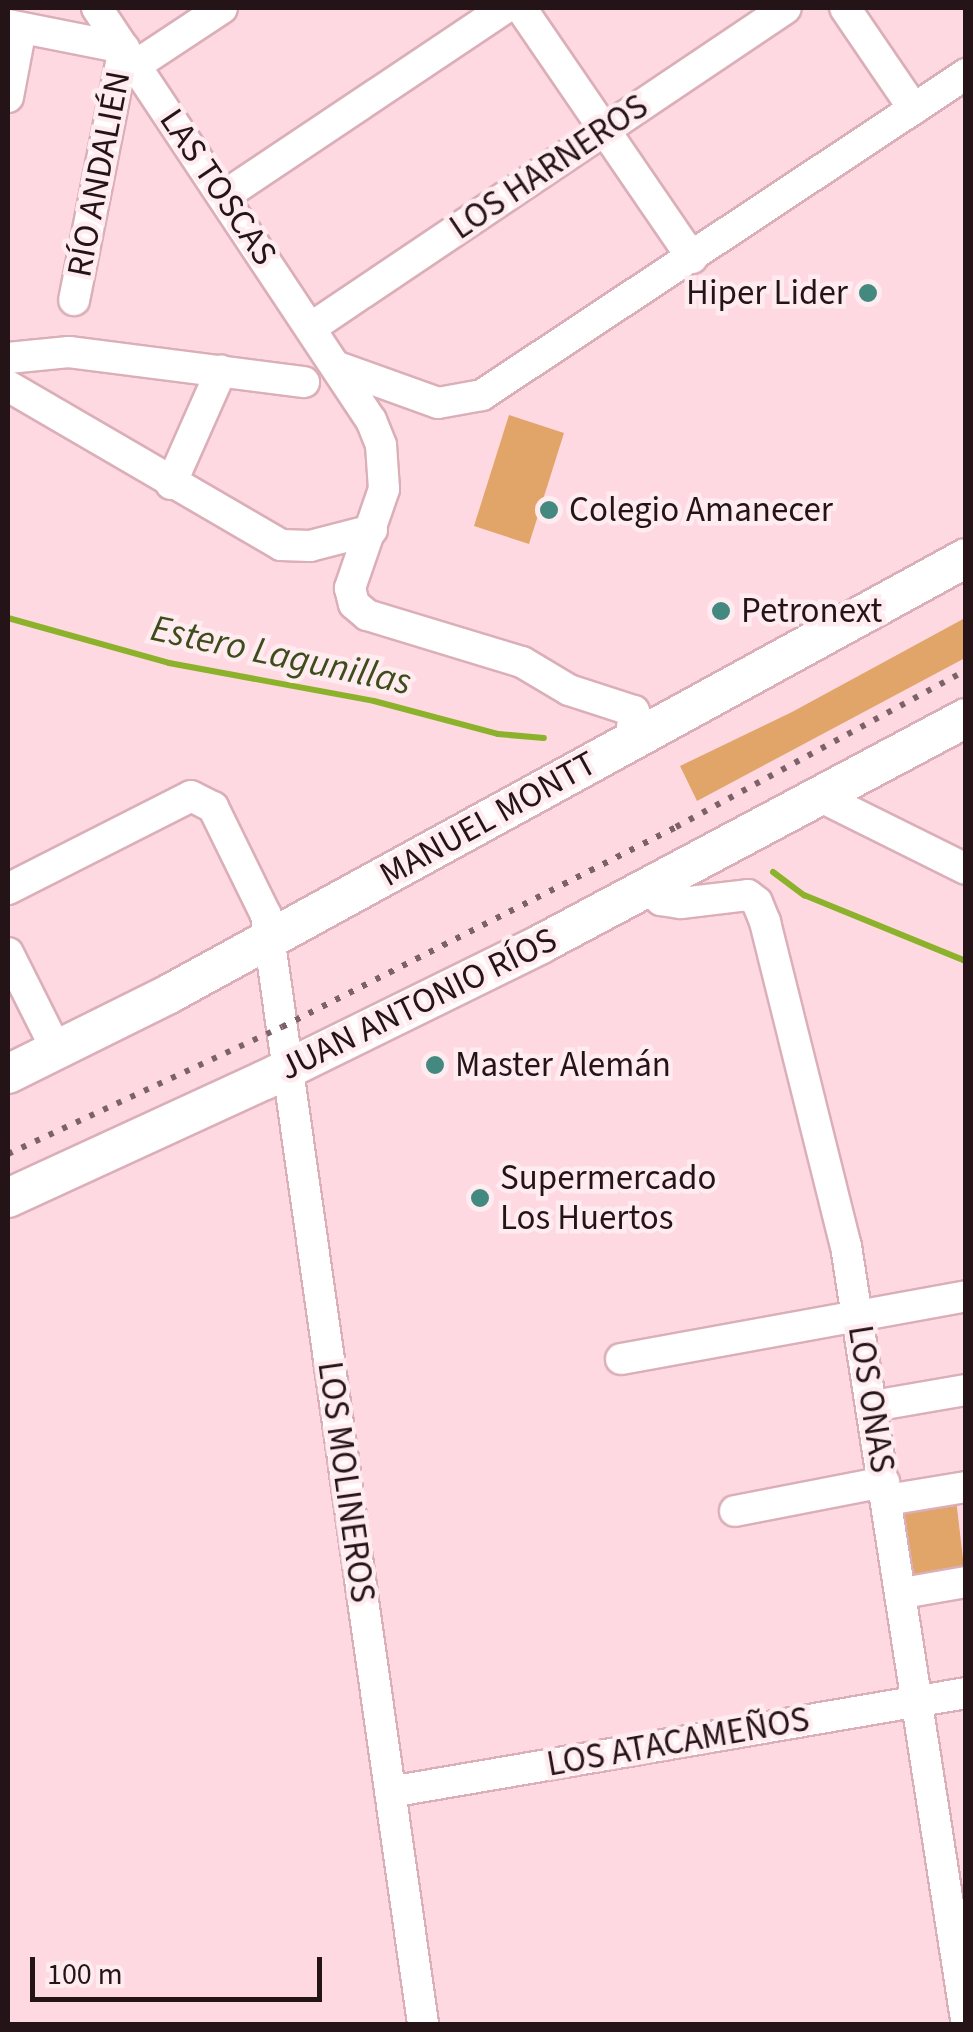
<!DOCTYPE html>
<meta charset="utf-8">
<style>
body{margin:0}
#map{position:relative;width:973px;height:2032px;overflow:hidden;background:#fed9e1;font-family:"Source Sans 3",sans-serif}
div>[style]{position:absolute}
.green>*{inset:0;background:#e1a56a}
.stream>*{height:6px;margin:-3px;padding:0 3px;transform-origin:3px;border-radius:3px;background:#8cb12a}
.roads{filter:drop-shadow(2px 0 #dbafb8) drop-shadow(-2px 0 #dbafb8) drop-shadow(0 2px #dbafb8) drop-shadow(0 -2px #dbafb8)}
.minor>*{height:30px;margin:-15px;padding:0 15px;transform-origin:15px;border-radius:15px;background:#fff}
.major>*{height:38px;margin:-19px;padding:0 19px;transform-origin:19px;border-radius:19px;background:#fff}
.rail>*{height:6px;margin-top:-3px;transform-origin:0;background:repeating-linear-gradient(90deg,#7b6268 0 5px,transparent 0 15px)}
.dots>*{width:28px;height:28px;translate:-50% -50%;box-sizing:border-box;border:5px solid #ffecf0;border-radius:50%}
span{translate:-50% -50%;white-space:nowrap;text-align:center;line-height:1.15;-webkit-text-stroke:9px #ffecf0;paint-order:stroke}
.street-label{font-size:35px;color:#241418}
.poi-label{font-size:35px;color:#241418}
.right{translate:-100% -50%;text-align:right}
.left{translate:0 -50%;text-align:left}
.water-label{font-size:38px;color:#3d4c1a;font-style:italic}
.frame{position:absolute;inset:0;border:10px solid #241418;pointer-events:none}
.scale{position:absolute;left:30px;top:1957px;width:292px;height:45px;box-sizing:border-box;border:5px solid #241418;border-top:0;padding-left:12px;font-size:30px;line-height:35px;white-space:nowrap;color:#241418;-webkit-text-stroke:8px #ffecf0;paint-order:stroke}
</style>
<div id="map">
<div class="green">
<i style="clip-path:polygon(509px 415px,564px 433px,529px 544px,474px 526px)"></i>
<i style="clip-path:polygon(965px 618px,965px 658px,697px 801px,680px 766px,792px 712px)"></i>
<i style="clip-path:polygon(956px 1499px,965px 1576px,914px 1584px,903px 1508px)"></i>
</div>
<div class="stream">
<i style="left:8px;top:618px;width:167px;rotate:15.6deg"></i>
<i style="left:169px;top:663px;width:208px;rotate:10.5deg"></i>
<i style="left:374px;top:701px;width:128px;rotate:14.9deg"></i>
<i style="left:498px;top:734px;width:46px;rotate:5deg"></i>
<i style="left:773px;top:872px;width:39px;rotate:37deg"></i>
<i style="left:804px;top:895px;width:175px;rotate:22.2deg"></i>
</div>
<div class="roads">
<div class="minor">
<i style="left:97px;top:8px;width:495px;rotate:56.4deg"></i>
<i style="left:371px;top:420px;width:27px;rotate:68deg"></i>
<i style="left:381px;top:445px;width:44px;rotate:86.1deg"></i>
<i style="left:384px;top:489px;width:105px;rotate:109deg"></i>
<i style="left:350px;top:588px;width:16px;rotate:76deg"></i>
<i style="left:354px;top:604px;width:17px;rotate:40deg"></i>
<i style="left:367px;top:615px;width:162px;rotate:16.9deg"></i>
<i style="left:522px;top:662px;width:55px;rotate:30.8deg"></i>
<i style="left:569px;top:690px;width:68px;rotate:17.9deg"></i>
<i style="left:634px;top:711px;width:31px;rotate:97deg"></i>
<i style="left:521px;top:8px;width:303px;rotate:55.6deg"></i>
<i style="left:845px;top:8px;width:122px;rotate:55.7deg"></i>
<i style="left:8px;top:25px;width:118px;rotate:11.2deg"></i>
<i style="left:124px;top:48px;width:257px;rotate:101.2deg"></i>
<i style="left:136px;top:65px;width:103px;rotate:-33.5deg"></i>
<i style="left:8px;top:97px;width:70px;rotate:-79.3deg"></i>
<i style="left:224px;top:196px;width:338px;rotate:-33.8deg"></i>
<i style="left:312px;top:327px;width:571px;rotate:-33.94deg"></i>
<i style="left:8px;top:358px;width:61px;rotate:-5.6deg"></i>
<i style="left:69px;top:352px;width:237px;rotate:7.3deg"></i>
<i style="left:338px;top:367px;width:106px;rotate:19.8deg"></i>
<i style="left:438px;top:403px;width:45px;rotate:-10.3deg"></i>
<i style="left:482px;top:395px;width:581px;rotate:-33.55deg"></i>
<i style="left:8px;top:386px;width:316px;rotate:30.2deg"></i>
<i style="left:281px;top:545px;width:29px;rotate:2deg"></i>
<i style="left:310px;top:546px;width:64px;rotate:-14.5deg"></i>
<i style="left:171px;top:484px;width:124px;rotate:-66.1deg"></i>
<i style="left:821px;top:797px;width:162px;rotate:26.4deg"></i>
<i style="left:648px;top:888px;width:18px;rotate:43deg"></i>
<i style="left:661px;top:900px;width:20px;rotate:9deg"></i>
<i style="left:681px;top:903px;width:67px;rotate:-6.8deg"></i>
<i style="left:748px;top:895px;width:11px;rotate:38deg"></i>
<i style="left:757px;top:902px;width:22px;rotate:68deg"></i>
<i style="left:765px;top:922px;width:334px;rotate:76deg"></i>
<i style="left:846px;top:1246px;width:782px;rotate:81.18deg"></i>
<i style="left:8px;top:889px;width:205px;rotate:-26.9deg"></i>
<i style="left:191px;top:796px;width:25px;rotate:27deg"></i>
<i style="left:213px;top:807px;width:120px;rotate:63.9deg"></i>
<i style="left:266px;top:915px;width:1120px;rotate:81.94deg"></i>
<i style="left:8px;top:953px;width:110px;rotate:63.4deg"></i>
<i style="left:621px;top:1359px;width:351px;rotate:-10.3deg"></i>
<i style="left:873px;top:1406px;width:94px;rotate:-9.8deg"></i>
<i style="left:887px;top:1500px;width:80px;rotate:-9.3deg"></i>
<i style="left:735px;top:1511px;width:152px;rotate:-11deg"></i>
<i style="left:903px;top:1593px;width:64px;rotate:-9.9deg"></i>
<i style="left:390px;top:1792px;width:584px;rotate:-9.75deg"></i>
</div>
<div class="major">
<i style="left:8px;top:1074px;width:180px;rotate:-26.4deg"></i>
<i style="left:169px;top:994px;width:908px;rotate:-28.68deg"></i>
<i style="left:8px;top:1198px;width:283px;rotate:-24.7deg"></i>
<i style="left:265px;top:1080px;width:308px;rotate:-26.2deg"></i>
<i style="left:541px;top:944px;width:481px;rotate:-28deg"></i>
</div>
</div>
<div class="rail">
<i style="left:8px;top:1154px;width:302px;rotate:-24.9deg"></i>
<i style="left:282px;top:1027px;width:442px;rotate:-26.9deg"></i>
<i style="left:676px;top:827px;width:330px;rotate:-28.4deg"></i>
</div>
<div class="dots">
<i style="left:868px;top:293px;background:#448980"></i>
<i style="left:549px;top:510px;background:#448980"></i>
<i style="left:721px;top:611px;background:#448980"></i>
<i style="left:435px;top:1065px;background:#448980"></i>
<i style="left:480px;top:1198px;background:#448980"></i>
</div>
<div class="street-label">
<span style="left:549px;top:167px;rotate:-34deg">LOS HARNEROS</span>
<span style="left:99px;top:174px;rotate:-79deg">RÍO ANDALIÉN</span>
<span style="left:218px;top:187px;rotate:56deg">LAS TOSCAS</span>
<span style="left:488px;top:819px;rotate:-29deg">MANUEL MONTT</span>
<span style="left:418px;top:1004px;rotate:-26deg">JUAN ANTONIO RÍOS</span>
<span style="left:871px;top:1399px;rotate:81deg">LOS ONAS</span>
<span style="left:346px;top:1482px;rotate:82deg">LOS MOLINEROS</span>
<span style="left:678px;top:1742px;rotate:-10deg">LOS ATACAMEÑOS</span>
</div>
<div class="poi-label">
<span class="right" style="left:848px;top:293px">Hiper Lider</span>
<span class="left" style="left:569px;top:510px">Colegio Amanecer</span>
<span class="left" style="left:741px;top:611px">Petronext</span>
<span class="left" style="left:455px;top:1065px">Master Alemán</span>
<span class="left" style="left:500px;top:1198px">Supermercado<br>Los Huertos</span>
</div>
<div class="water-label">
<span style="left:281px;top:656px;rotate:12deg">Estero Lagunillas</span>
</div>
<div class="frame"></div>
<div class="scale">100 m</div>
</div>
